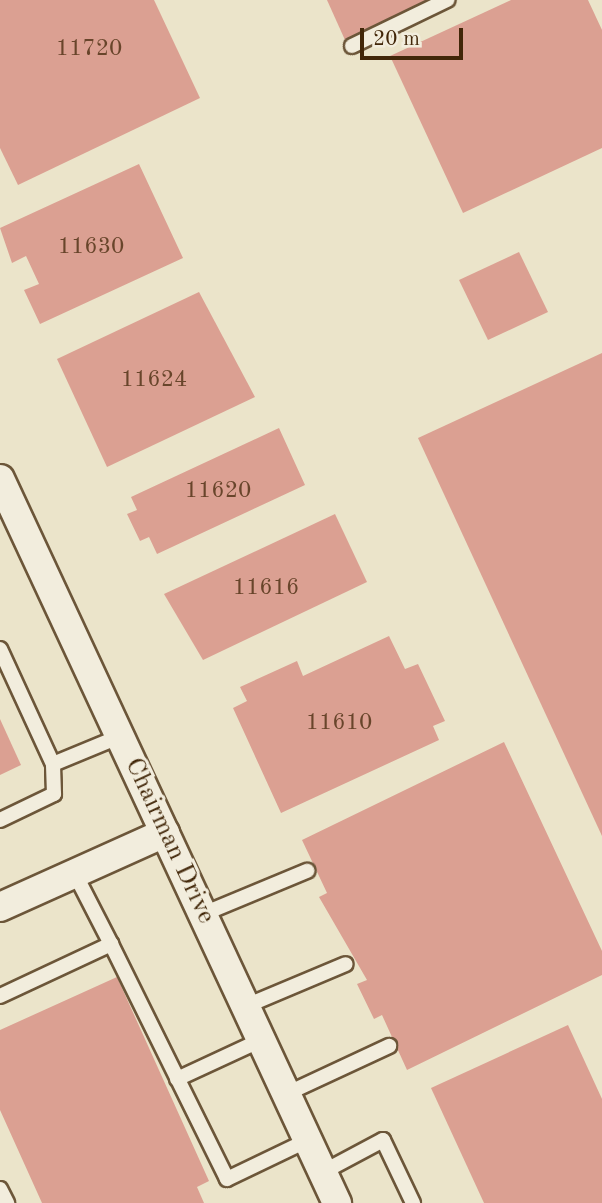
<!DOCTYPE html>
<style>
body{margin:0}
#map{position:relative;width:602px;height:1203px;overflow:hidden;background:#ebe4ca;font-family:"Old Standard TT",serif}
div>[style]{position:absolute}
.building>*{inset:0;background:#dba092}
.roads{filter:drop-shadow(2px 0 #6c5639) drop-shadow(-2px 0 #6c5639) drop-shadow(0 2px #6c5639) drop-shadow(0 -2px #6c5639)}
.lane>*{height:14px;margin:-7px;padding:0 7px;transform-origin:7px;border-radius:7px;background:#f2eddd}
.street>*{height:28px;margin:-14px;padding:0 14px;transform-origin:14px;border-radius:14px;background:#f2eddd}
span{translate:-50% -50%;white-space:nowrap;text-align:center;line-height:1.15;-webkit-text-stroke:6px #f2eddd;paint-order:stroke}
.number-label{font-size:23px;color:#68452b}
.number-label span{-webkit-text-stroke-width:0}
.street-label{font-size:26px;color:#422709}
.scale{position:absolute;left:360px;top:28px;width:103px;height:32px;box-sizing:border-box;border:4px solid #422709;border-top:0;padding-left:9px;font-size:21px;line-height:24px;white-space:nowrap;color:#422709;-webkit-text-stroke:5px #f2eddd;paint-order:stroke}
</style>
<div id="map">
<div class="building">
<i style="clip-path:polygon(0 0,154px 0,200px 98px,18px 185px,0 148px)"></i>
<i style="clip-path:polygon(327px 0,430px 0,345px 40px)"></i>
<i style="clip-path:polygon(511px 0,588px 0,602px 30px,602px 148px,463px 213px,390px 56px)"></i>
<i style="clip-path:polygon(139px 164px,183px 258px,40px 324px,24px 290px,39px 284px,26px 256px,12px 263px,0 228px)"></i>
<i style="clip-path:polygon(519px 252px,548px 312px,488px 340px,459px 280px)"></i>
<i style="clip-path:polygon(199px 292px,255px 397px,107px 467px,57px 359px)"></i>
<i style="clip-path:polygon(602px 353px,602px 836px,418px 438px)"></i>
<i style="clip-path:polygon(279px 428px,305px 485px,157px 554px,149px 537px,140px 541px,127px 514px,137px 510px,131px 497px)"></i>
<i style="clip-path:polygon(335px 514px,367px 582px,203px 660px,164px 594px)"></i>
<i style="clip-path:polygon(389px 636px,405px 669px,418px 664px,445px 721px,433px 726px,439px 740px,281px 813px,233px 708px,247px 701px,240px 687px,297px 661px,303px 676px)"></i>
<i style="clip-path:polygon(0 719px,21px 765px,0 775px)"></i>
<i style="clip-path:polygon(504px 742px,602px 951px,602px 975px,407px 1070px,382px 1015px,374px 1019px,357px 984px,367px 980px,319px 897px,327px 893px,302px 840px)"></i>
<i style="clip-path:polygon(117px 977px,209px 1181px,197px 1187px,204px 1203px,42px 1203px,0 1110px,0 1030px)"></i>
<i style="clip-path:polygon(568px 1025px,602px 1099px,602px 1203px,484px 1203px,431px 1088px)"></i>
</div>
<div class="roads">
<div class="lane">
<i style="left:352px;top:46px;width:106px;rotate:-25.8deg"></i>
<i style="left:0;top:649px;width:127px;rotate:65.3deg"></i>
<i style="left:0;top:820px;width:60px;rotate:-25.7deg"></i>
<i style="left:54px;top:794px;width:30px;rotate:-92deg"></i>
<i style="left:53px;top:764px;width:74px;rotate:-22.4deg"></i>
<i style="left:74px;top:872px;width:81px;rotate:62.8deg"></i>
<i style="left:203px;top:914px;width:113px;rotate:-22.5deg"></i>
<i style="left:0;top:996px;width:123px;rotate:-25.1deg"></i>
<i style="left:111px;top:944px;width:262px;rotate:63.7deg"></i>
<i style="left:227px;top:1179px;width:90px;rotate:-25.7deg"></i>
<i style="left:246px;top:1006px;width:108px;rotate:-22.8deg"></i>
<i style="left:177px;top:1079px;width:93px;rotate:-24.9deg"></i>
<i style="left:286px;top:1094px;width:114px;rotate:-25deg"></i>
<i style="left:323px;top:1172px;width:68px;rotate:-28.1deg"></i>
<i style="left:383px;top:1140px;width:70px;rotate:64.5deg"></i>
<i style="left:0;top:1189px;width:16px;rotate:63deg"></i>
</div>
<div class="street">
<i style="left:0;top:479px;width:799px;rotate:65.04deg"></i>
<i style="left:0;top:907px;width:181px;rotate:-24.2deg"></i>
</div>
</div>
<div class="number-label">
<span style="left:89px;top:49px">11720</span>
<span style="left:91px;top:247px">11630</span>
<span style="left:154px;top:380px">11624</span>
<span style="left:218px;top:491px">11620</span>
<span style="left:266px;top:588px">11616</span>
<span style="left:339px;top:723px">11610</span>
</div>
<div class="street-label">
<span style="left:169px;top:841px;rotate:65deg">Chairman Drive</span>
</div>
<div class="scale">20 m</div>
</div>
